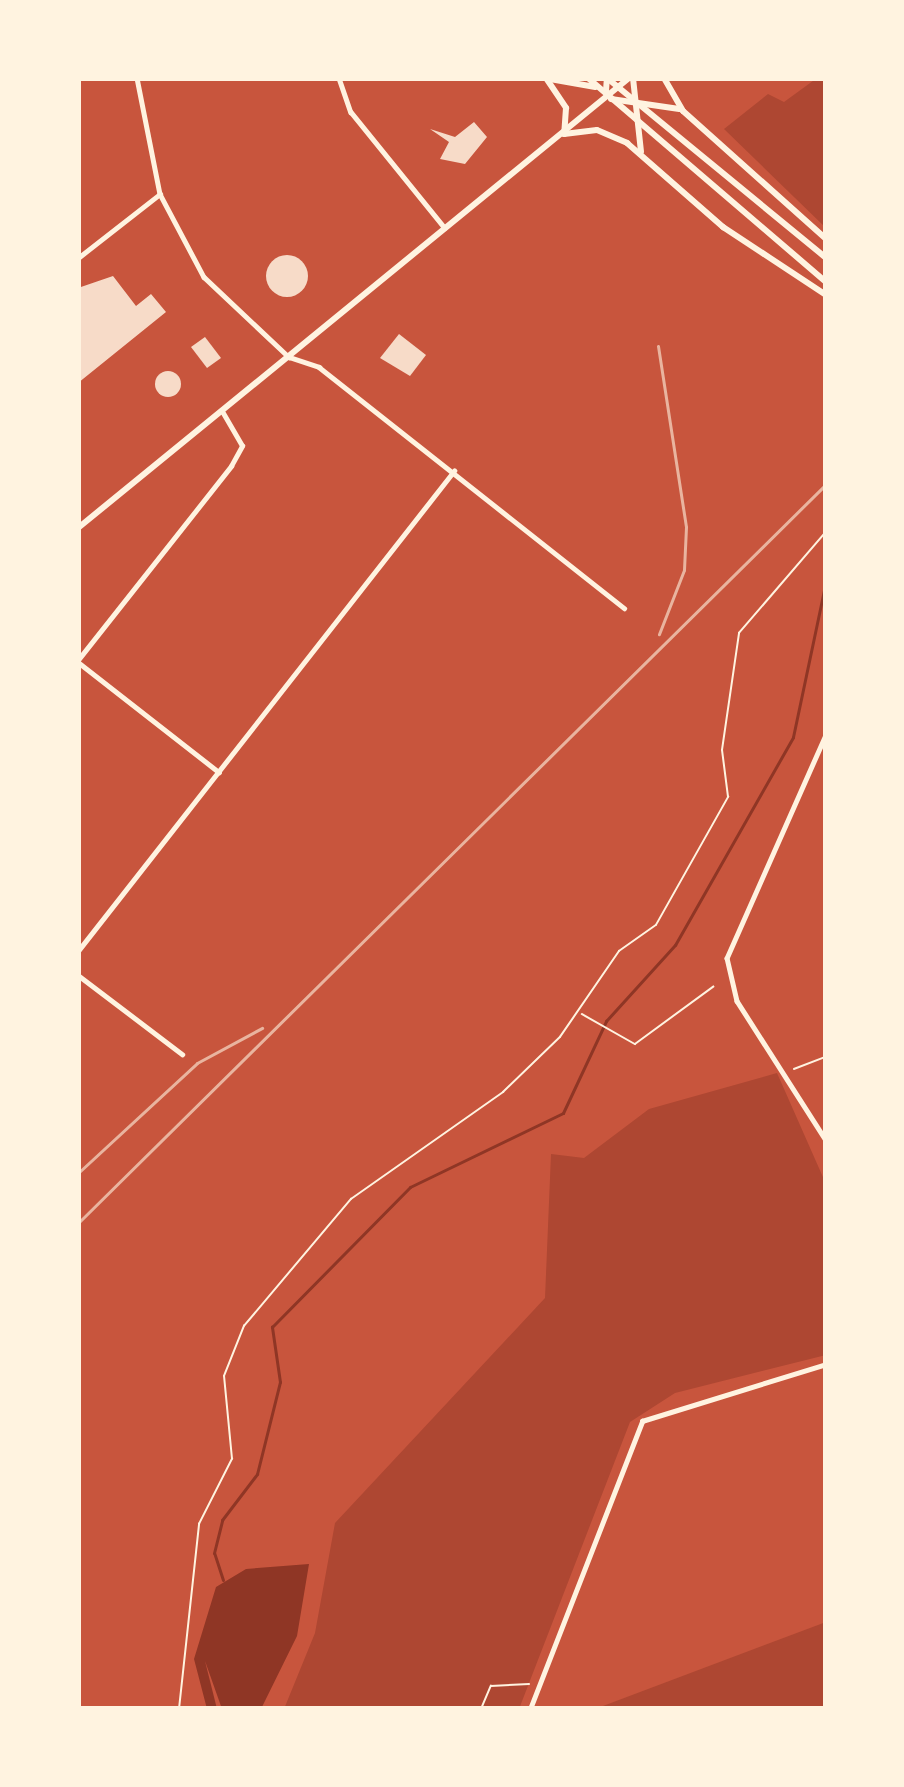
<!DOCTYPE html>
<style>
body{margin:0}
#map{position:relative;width:904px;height:1787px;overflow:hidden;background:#c8553d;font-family:"Fira Sans Condensed",sans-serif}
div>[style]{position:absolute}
.green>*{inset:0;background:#ae4732}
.water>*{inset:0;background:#8f3625}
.stream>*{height:3px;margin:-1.5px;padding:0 1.5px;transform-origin:1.5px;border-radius:1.5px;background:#8f3625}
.building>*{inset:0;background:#f7dbc8}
.round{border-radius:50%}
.path>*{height:1.5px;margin:-0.75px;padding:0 0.75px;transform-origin:0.75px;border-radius:0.75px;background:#fff3e0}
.minor>*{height:4.5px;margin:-2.25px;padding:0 2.25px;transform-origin:2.25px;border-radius:2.25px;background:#fff3e0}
.primary>*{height:6px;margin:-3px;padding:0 3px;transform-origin:3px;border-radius:3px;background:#fff3e0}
.rail>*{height:3px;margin:-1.5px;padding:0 1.5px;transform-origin:1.5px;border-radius:1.5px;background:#e9b49f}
span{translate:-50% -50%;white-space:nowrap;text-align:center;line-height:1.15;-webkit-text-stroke:9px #fff3e0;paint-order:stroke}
.frame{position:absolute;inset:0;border:81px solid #fff3e0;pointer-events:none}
</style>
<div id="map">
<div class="green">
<i style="clip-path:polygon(817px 78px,826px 78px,826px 228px,724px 129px,768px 94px,784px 102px)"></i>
<i style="clip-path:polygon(777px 1073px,826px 1184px,826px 1355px,675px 1393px,630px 1422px,519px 1709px,284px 1709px,315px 1633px,335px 1523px,545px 1298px,551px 1154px,584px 1158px,649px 1109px)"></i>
<i style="clip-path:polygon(826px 1622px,826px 1709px,595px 1709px)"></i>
</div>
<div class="water">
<i style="clip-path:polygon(309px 1564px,297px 1636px,261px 1709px,222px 1709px,205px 1661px,217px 1709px,207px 1709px,194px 1659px,216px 1587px,246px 1569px)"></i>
</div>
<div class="stream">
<i style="left:223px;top:1580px;width:28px;rotate:-108deg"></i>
<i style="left:214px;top:1553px;width:34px;rotate:-76deg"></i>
<i style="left:222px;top:1520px;width:58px;rotate:-52.7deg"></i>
<i style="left:257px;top:1474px;width:95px;rotate:-76deg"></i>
<i style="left:280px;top:1382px;width:56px;rotate:-98.3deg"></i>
<i style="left:272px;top:1327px;width:197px;rotate:-45.4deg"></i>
<i style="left:410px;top:1187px;width:170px;rotate:-25.8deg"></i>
<i style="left:563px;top:1113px;width:102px;rotate:-64.9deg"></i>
<i style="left:606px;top:1021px;width:103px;rotate:-47.8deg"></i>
<i style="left:675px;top:945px;width:239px;rotate:-60.4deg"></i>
<i style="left:793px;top:737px;width:160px;rotate:-78.1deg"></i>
</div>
<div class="building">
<i style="clip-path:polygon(474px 122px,487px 137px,465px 164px,440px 159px,449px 142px,430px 129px,455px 137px)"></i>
<i class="round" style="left:266px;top:255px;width:42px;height:42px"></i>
<i style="clip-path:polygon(113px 276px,136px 306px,151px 294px,166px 312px,78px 383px,78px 288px)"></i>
<i style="clip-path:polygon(399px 334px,426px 355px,410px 376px,380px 358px)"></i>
<i style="clip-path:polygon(205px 337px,221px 358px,207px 368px,191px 347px)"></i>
<i class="round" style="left:155px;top:371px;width:26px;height:26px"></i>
</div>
<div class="path">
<i style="left:582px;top:1014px;width:61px;rotate:29.5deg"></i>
<i style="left:635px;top:1044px;width:97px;rotate:-36.2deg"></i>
<i style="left:794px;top:1069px;width:34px;rotate:-21deg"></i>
<i style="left:179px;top:1709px;width:186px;rotate:-83.8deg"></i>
<i style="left:199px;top:1524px;width:73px;rotate:-63.1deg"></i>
<i style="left:232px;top:1459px;width:83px;rotate:-95.5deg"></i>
<i style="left:224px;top:1376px;width:54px;rotate:-68.2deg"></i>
<i style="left:244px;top:1326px;width:166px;rotate:-49.9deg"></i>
<i style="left:351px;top:1199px;width:186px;rotate:-35.1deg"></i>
<i style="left:503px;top:1092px;width:79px;rotate:-44deg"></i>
<i style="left:560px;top:1037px;width:104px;rotate:-55.5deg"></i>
<i style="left:619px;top:951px;width:45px;rotate:-35.1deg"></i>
<i style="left:656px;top:925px;width:147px;rotate:-60.6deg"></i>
<i style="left:728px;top:797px;width:47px;rotate:-97.3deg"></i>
<i style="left:722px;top:750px;width:118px;rotate:-81.7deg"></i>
<i style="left:739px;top:633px;width:133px;rotate:-49.3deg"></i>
<i style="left:481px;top:1709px;width:25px;rotate:-67deg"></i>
<i style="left:491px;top:1686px;width:38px;rotate:-3deg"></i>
</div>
<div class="minor">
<i style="left:137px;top:78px;width:118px;rotate:78.8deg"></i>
<i style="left:160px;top:194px;width:94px;rotate:62.1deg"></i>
<i style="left:204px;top:277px;width:117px;rotate:43.3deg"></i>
<i style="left:289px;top:357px;width:32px;rotate:18deg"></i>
<i style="left:319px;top:367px;width:389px;rotate:38.3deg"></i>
<i style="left:339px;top:78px;width:36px;rotate:71deg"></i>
<i style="left:351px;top:112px;width:149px;rotate:51deg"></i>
<i style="left:78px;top:258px;width:104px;rotate:-38deg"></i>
<i style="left:78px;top:660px;width:247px;rotate:-51.7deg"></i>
<i style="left:231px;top:466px;width:23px;rotate:-61deg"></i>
<i style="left:242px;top:446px;width:39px;rotate:-120deg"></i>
<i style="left:78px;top:662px;width:179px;rotate:38deg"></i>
<i style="left:826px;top:735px;width:244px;rotate:113.9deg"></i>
<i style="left:727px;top:958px;width:44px;rotate:76.9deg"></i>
<i style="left:737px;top:1001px;width:165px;rotate:57.4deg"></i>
<i style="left:78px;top:951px;width:610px;rotate:-51.93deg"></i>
<i style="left:78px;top:975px;width:131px;rotate:37.2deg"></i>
<i style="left:530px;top:1709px;width:309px;rotate:-68.7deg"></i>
<i style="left:642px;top:1421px;width:193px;rotate:-17.2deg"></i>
</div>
<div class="primary">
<i style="left:546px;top:78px;width:36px;rotate:56deg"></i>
<i style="left:566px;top:108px;width:26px;rotate:94deg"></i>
<i style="left:564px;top:134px;width:33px;rotate:-7deg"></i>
<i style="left:597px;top:130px;width:33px;rotate:23deg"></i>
<i style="left:627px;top:143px;width:128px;rotate:41.2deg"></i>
<i style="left:723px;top:227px;width:123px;rotate:33.4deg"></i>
<i style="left:588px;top:78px;width:313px;rotate:40.6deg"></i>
<i style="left:633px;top:78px;width:74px;rotate:83.8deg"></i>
<i style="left:664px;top:78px;width:38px;rotate:60deg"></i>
<i style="left:683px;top:111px;width:192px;rotate:41.8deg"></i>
<i style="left:550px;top:79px;width:46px;rotate:10.1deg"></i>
<i style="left:606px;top:91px;width:13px;rotate:-86deg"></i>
<i style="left:607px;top:78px;width:283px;rotate:39.4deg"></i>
<i style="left:611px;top:99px;width:69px;rotate:8.4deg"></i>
<i style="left:78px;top:528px;width:711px;rotate:-39.24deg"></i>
</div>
<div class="rail">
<i style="left:658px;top:346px;width:183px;rotate:81.2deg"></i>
<i style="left:686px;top:527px;width:43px;rotate:92.7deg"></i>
<i style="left:684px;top:570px;width:69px;rotate:111.3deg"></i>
<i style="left:78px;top:1173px;width:162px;rotate:-42.7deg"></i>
<i style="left:197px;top:1063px;width:74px;rotate:-28.3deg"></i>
<i style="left:78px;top:1223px;width:1051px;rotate:-44.65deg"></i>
</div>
<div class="frame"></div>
</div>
